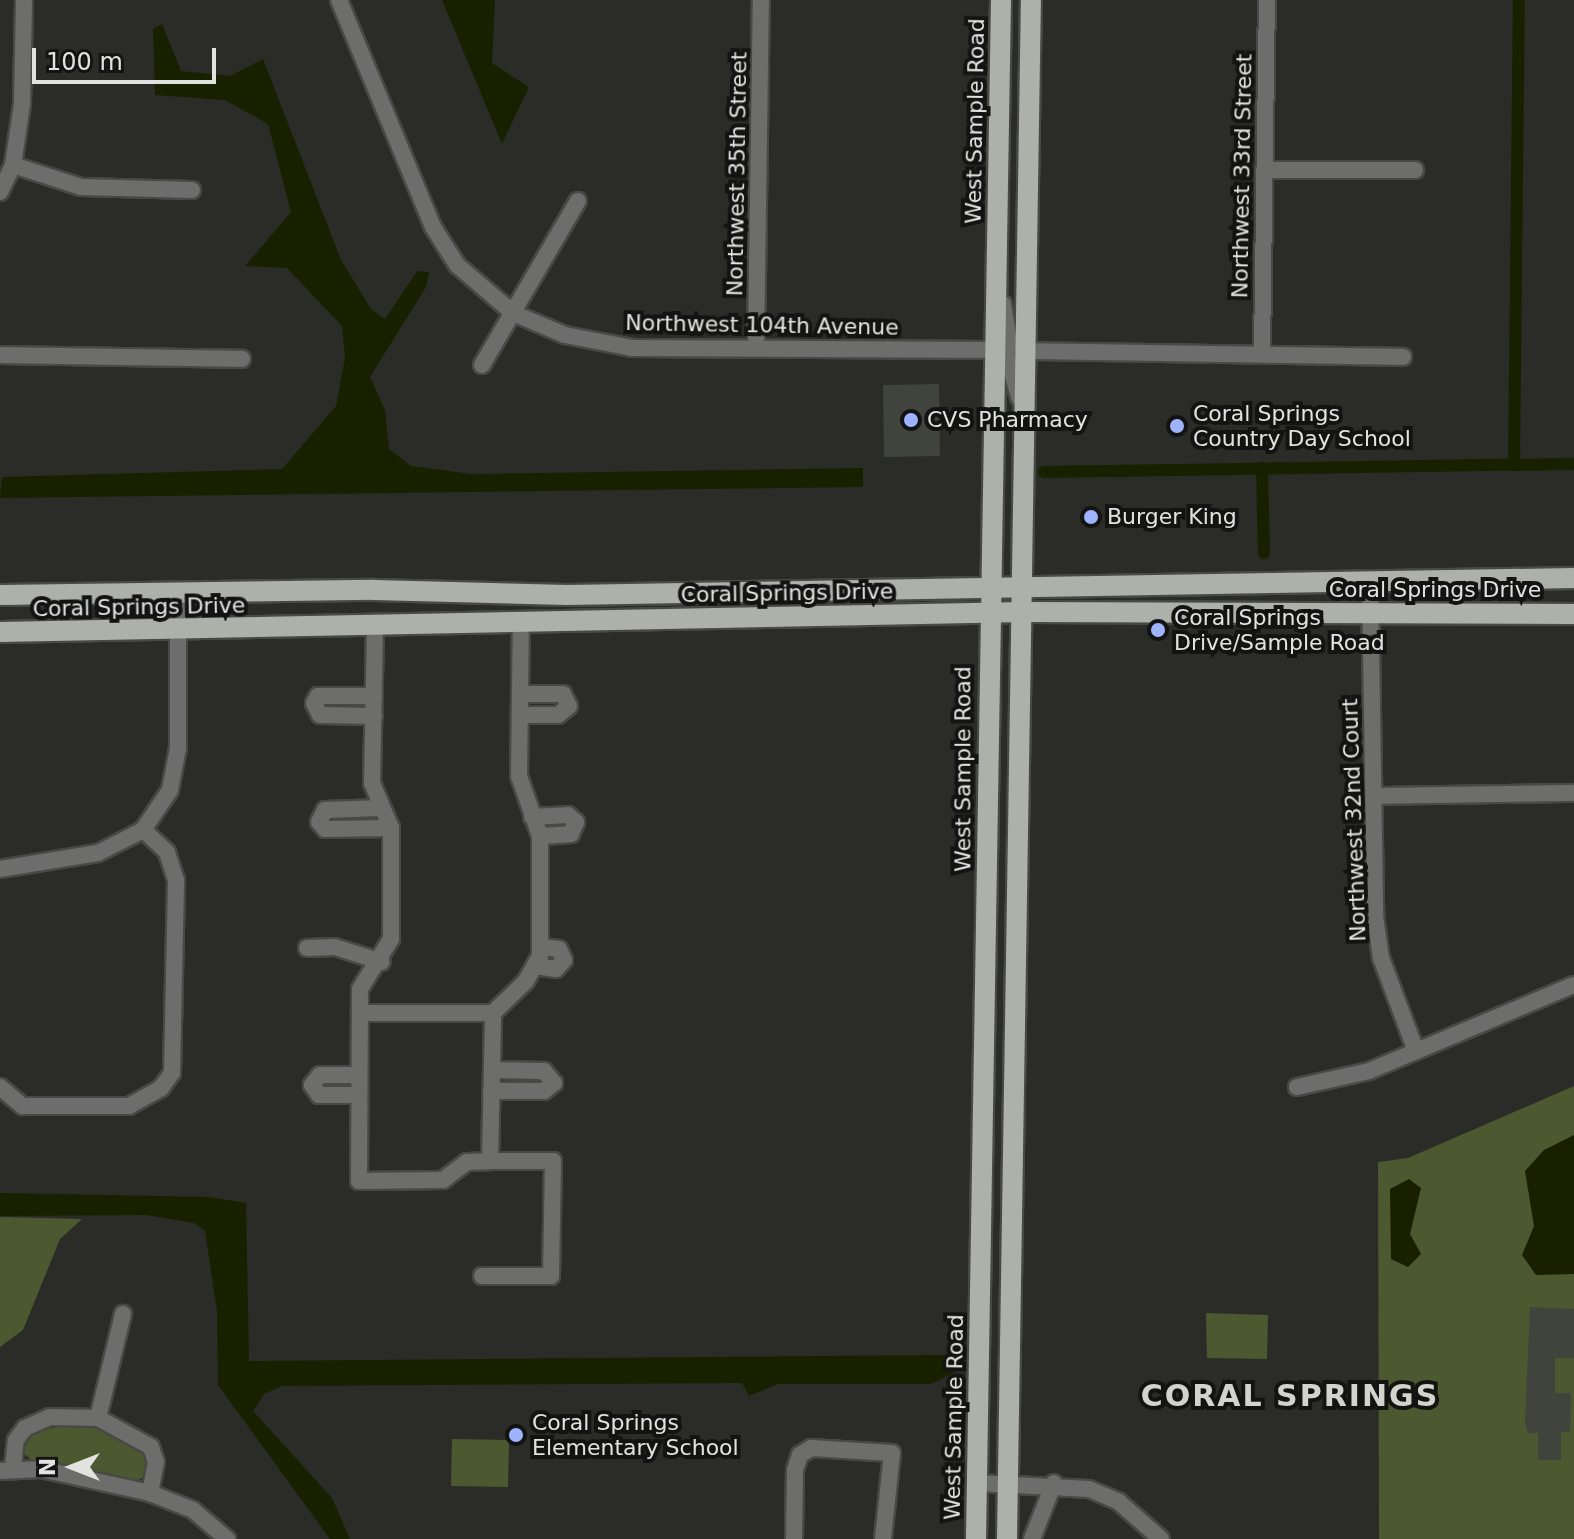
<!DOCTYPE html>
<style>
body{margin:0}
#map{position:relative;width:1574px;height:1539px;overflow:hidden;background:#2b2c27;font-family:"DejaVu Sans",sans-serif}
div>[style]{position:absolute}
.green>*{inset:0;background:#4c582f}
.water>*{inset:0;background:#192000}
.canal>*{height:12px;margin:-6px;padding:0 6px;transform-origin:6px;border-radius:6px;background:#192000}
.building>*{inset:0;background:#41433d}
.roads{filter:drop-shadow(2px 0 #484945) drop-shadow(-2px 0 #484945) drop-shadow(0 2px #484945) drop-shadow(0 -2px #484945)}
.minor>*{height:16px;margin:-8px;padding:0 8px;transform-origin:8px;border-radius:8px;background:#6d6e6b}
.major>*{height:20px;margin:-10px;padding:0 10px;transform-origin:10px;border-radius:10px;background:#aeb0aa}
.dots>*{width:22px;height:22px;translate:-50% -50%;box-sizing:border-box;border:4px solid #131412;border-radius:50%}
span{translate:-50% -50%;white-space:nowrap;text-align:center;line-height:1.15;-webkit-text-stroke:8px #131412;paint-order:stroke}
.street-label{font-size:22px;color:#e2e3e0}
.poi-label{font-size:22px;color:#e2e3e0}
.left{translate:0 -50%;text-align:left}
.district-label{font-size:30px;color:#d1d3cc;font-weight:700;letter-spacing:2px}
.north{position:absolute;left:32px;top:1427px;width:80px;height:80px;-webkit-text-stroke:6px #131412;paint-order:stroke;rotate:270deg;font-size:22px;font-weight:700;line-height:32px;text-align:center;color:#e2e3e0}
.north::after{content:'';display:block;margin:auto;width:28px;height:36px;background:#e2e3e0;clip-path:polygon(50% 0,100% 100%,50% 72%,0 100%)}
.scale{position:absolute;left:32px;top:48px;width:184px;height:36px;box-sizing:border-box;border:4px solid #e2e3e0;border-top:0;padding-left:10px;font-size:24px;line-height:28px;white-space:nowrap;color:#e2e3e0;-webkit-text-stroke:6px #131412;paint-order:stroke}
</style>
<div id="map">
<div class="green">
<i style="clip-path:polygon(1574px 1086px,1574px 1539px,1379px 1539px,1378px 1162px,1408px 1158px)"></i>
<i style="clip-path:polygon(0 1217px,82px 1219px,60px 1239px,23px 1330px,0 1347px)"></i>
<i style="clip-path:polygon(1206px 1313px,1268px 1315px,1267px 1359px,1207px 1358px)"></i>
<i style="clip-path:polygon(83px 1423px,143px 1448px,148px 1456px,145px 1476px,137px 1481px,34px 1462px,22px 1452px,34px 1431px)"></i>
<i style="clip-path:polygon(452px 1439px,509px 1440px,508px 1487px,451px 1486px)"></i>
</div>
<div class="water">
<i style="clip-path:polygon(442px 0,495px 0,492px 63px,529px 87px,502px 144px)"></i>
<i style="clip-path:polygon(162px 24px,181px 71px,230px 76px,263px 59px,341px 260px,371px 309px,385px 319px,417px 271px,429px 272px,426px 287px,370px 377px,385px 410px,389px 449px,411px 466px,471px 474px,863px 468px,863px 487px,0 498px,2px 477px,282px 469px,336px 406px,345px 358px,342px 326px,287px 268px,245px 266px,291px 212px,268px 124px,225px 100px,155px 95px,153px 29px)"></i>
<i style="clip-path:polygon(1574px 1135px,1574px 1274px,1536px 1275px,1522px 1255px,1534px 1226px,1525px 1171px,1544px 1150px)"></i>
<i style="clip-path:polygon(1409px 1179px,1421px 1188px,1410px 1234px,1421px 1254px,1408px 1267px,1391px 1259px,1390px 1189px)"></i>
<i style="clip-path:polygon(0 1193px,208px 1197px,246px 1203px,249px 1361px,947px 1355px,955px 1358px,955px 1372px,931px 1384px,778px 1384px,749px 1396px,742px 1383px,282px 1386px,264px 1394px,253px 1411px,332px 1498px,350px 1539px,330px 1539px,218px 1385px,217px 1311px,205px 1231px,194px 1223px,146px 1215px,0 1216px)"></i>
</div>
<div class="canal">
<i style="left:1514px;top:465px;width:60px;rotate:-1deg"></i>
<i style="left:1262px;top:468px;width:85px;rotate:88.7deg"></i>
<i style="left:1044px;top:472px;width:470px;rotate:-0.9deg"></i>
<i style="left:1514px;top:465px;width:465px;rotate:-89.4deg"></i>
</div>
<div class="building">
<i style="clip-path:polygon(939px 384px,940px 456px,884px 457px,883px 385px)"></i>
<i style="clip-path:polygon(1530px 1307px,1574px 1309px,1574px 1358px,1555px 1358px,1555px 1393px,1571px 1393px,1570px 1432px,1561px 1432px,1561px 1460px,1538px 1460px,1538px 1433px,1528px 1433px,1525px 1423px)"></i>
</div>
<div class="roads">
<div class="minor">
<i style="left:339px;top:0;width:246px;rotate:67.5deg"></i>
<i style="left:433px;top:227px;width:45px;rotate:57.7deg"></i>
<i style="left:457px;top:265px;width:74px;rotate:40.6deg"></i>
<i style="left:513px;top:313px;width:56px;rotate:22.9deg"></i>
<i style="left:565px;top:335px;width:68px;rotate:11deg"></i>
<i style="left:632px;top:348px;width:364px;rotate:0.3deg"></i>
<i style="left:996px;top:350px;width:14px;rotate:34deg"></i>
<i style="left:1008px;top:358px;width:41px;rotate:74.2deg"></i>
<i style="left:13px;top:165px;width:71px;rotate:17.9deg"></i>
<i style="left:81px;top:187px;width:111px;rotate:1.5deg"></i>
<i style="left:1264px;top:170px;width:151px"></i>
<i style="left:0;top:192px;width:30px;rotate:-64deg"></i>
<i style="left:13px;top:165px;width:62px;rotate:-81.6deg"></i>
<i style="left:22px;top:104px;width:104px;rotate:-88.9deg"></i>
<i style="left:1003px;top:304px;width:36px;rotate:81deg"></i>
<i style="left:1009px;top:340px;width:20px;rotate:33deg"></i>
<i style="left:1026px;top:351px;width:377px;rotate:0.9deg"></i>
<i style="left:756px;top:348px;width:348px;rotate:-89.2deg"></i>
<i style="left:1262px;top:352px;width:352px;rotate:-89.2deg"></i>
<i style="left:0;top:355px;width:242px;rotate:0.9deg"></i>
<i style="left:482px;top:365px;width:190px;rotate:-59.7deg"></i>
<i style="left:1370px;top:582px;width:334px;rotate:89.1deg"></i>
<i style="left:1375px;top:916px;width:42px;rotate:81.9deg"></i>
<i style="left:1381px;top:958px;width:99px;rotate:69.4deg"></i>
<i style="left:375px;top:628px;width:155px;rotate:91.1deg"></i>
<i style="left:372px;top:783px;width:49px;rotate:67.1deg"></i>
<i style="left:391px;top:828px;width:111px;rotate:90deg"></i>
<i style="left:391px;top:939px;width:59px;rotate:121.8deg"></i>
<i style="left:360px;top:989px;width:192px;rotate:90.3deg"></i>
<i style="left:359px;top:1181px;width:84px;rotate:-0.7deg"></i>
<i style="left:443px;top:1180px;width:30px;rotate:-37deg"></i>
<i style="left:467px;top:1162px;width:23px;rotate:-2deg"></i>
<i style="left:520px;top:715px;width:38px"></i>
<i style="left:558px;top:715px;width:14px;rotate:-39deg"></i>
<i style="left:569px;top:706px;width:13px;rotate:-117deg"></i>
<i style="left:563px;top:694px;width:42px;rotate:180deg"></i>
<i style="left:374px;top:716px;width:54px;rotate:-178.9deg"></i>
<i style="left:320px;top:715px;width:13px;rotate:-117deg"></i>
<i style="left:314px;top:703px;width:8px;rotate:-60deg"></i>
<i style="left:318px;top:696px;width:56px"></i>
<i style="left:1374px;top:796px;width:200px;rotate:-0.9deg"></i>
<i style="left:382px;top:808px;width:57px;rotate:178deg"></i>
<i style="left:325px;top:810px;width:13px;rotate:117deg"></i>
<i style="left:319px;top:822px;width:9px;rotate:49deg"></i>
<i style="left:325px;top:829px;width:66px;rotate:-0.9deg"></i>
<i style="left:532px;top:817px;width:36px;rotate:-3deg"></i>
<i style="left:568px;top:815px;width:11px;rotate:41deg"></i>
<i style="left:576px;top:822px;width:13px;rotate:113deg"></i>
<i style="left:571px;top:834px;width:31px;rotate:176deg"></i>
<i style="left:0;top:869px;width:99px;rotate:-9.3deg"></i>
<i style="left:98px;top:853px;width:51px;rotate:-27.1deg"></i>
<i style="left:143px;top:830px;width:48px;rotate:-56deg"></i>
<i style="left:170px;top:790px;width:43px;rotate:-79.2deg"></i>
<i style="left:178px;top:748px;width:155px;rotate:-90deg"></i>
<i style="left:307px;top:948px;width:28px;rotate:-2deg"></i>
<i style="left:335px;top:947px;width:49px;rotate:17.7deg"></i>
<i style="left:536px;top:966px;width:20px;rotate:9deg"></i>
<i style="left:556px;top:969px;width:12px;rotate:-48deg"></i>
<i style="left:564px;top:960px;width:12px;rotate:-114deg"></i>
<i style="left:559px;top:949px;width:19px;rotate:-174deg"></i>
<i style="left:360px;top:1013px;width:133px"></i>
<i style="left:359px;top:1075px;width:39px;rotate:180deg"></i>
<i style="left:320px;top:1075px;width:13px;rotate:129deg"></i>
<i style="left:312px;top:1085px;width:12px;rotate:55deg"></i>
<i style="left:319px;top:1095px;width:40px"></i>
<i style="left:0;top:1087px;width:30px;rotate:40deg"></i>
<i style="left:23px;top:1106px;width:106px"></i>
<i style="left:129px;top:1106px;width:37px;rotate:-29deg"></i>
<i style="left:161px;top:1088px;width:19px;rotate:-54deg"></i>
<i style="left:172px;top:1073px;width:193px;rotate:-88.8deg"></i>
<i style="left:176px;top:880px;width:29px;rotate:-108deg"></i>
<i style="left:167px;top:852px;width:33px;rotate:-137deg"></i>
<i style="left:1297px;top:1087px;width:74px;rotate:-12.5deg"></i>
<i style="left:1369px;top:1071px;width:222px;rotate:-22.8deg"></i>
<i style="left:491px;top:1091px;width:53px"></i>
<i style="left:544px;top:1091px;width:13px;rotate:-39deg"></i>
<i style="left:554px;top:1083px;width:16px;rotate:-130deg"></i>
<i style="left:544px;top:1071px;width:52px;rotate:-178.9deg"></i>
<i style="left:482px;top:1276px;width:69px"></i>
<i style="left:551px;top:1276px;width:115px;rotate:-89deg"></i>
<i style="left:553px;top:1161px;width:63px;rotate:180deg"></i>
<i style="left:490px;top:1161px;width:148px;rotate:-88.8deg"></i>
<i style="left:493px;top:1013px;width:46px;rotate:-44.1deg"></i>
<i style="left:526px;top:981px;width:29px;rotate:-61deg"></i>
<i style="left:540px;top:956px;width:120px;rotate:-90deg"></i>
<i style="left:540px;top:836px;width:64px;rotate:-109.3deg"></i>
<i style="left:519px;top:776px;width:155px;rotate:-89.3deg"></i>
<i style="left:98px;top:1418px;width:107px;rotate:-76.5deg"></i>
<i style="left:13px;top:1467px;width:27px;rotate:-84deg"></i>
<i style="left:16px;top:1440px;width:15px;rotate:-53deg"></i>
<i style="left:25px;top:1428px;width:27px;rotate:-24deg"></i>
<i style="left:50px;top:1417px;width:48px;rotate:1.2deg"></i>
<i style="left:98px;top:1418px;width:60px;rotate:28.7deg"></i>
<i style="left:151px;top:1447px;width:16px;rotate:72deg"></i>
<i style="left:156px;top:1462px;width:32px;rotate:101deg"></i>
<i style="left:0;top:1471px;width:41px;rotate:-2.8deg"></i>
<i style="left:41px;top:1469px;width:112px;rotate:12.4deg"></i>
<i style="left:150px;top:1493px;width:46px;rotate:21.6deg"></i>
<i style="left:193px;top:1510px;width:45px;rotate:40.5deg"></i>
<i style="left:977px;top:1483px;width:112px;rotate:3.1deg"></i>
<i style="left:1089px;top:1489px;width:33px;rotate:23deg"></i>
<i style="left:1119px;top:1502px;width:56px;rotate:41.4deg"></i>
<i style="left:794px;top:1539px;width:69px;rotate:-89.2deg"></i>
<i style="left:795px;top:1470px;width:16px;rotate:-72deg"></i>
<i style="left:800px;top:1455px;width:13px;rotate:-32deg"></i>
<i style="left:811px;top:1448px;width:81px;rotate:3.5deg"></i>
<i style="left:892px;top:1453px;width:86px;rotate:96deg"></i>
<i style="left:1032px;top:1539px;width:60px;rotate:-68.6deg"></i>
</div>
<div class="major">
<i style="left:0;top:595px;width:374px;rotate:-0.8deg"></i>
<i style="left:374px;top:590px;width:193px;rotate:1.5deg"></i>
<i style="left:567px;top:595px;width:1007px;rotate:-0.97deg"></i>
<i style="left:0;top:632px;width:1023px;rotate:-1.12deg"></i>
<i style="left:1023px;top:612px;width:551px;rotate:0.21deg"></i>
<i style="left:976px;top:1539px;width:1539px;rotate:-89.07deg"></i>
<i style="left:1007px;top:1539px;width:1539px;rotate:-89.11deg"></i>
</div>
</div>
<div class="dots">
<i style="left:911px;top:420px;background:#9fb3fd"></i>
<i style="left:1177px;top:426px;background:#9fb3fd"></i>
<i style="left:1091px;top:517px;background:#9fb3fd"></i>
<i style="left:1158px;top:630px;background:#9fb3fd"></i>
<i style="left:516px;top:1435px;background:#9fb3fd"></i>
</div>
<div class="street-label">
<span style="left:975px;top:121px;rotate:-89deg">West Sample Road</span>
<span style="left:737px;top:174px;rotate:-89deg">Northwest 35th Street</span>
<span style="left:1242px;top:176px;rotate:-89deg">Northwest 33rd Street</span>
<span style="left:762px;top:325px;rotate:1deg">Northwest 104th Avenue</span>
<span style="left:1435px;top:590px">Coral Springs Drive</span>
<span style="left:787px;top:593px;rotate:-1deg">Coral Springs Drive</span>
<span style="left:139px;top:607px;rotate:-1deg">Coral Springs Drive</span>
<span style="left:963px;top:769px;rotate:-90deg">West Sample Road</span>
<span style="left:1354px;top:820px;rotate:-92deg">Northwest 32nd Court</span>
<span style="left:954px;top:1417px;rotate:-89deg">West Sample Road</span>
</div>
<div class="poi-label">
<span class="left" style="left:1193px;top:426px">Coral Springs<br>Country Day School</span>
<span class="left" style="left:927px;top:420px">CVS Pharmacy</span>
<span class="left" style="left:1107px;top:517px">Burger King</span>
<span class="left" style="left:1174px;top:630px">Coral Springs<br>Drive/Sample Road</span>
<span class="left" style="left:532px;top:1435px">Coral Springs<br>Elementary School</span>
</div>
<div class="district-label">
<span style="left:1290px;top:1396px">CORAL SPRINGS</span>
</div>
<div class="north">N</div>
<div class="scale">100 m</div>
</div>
